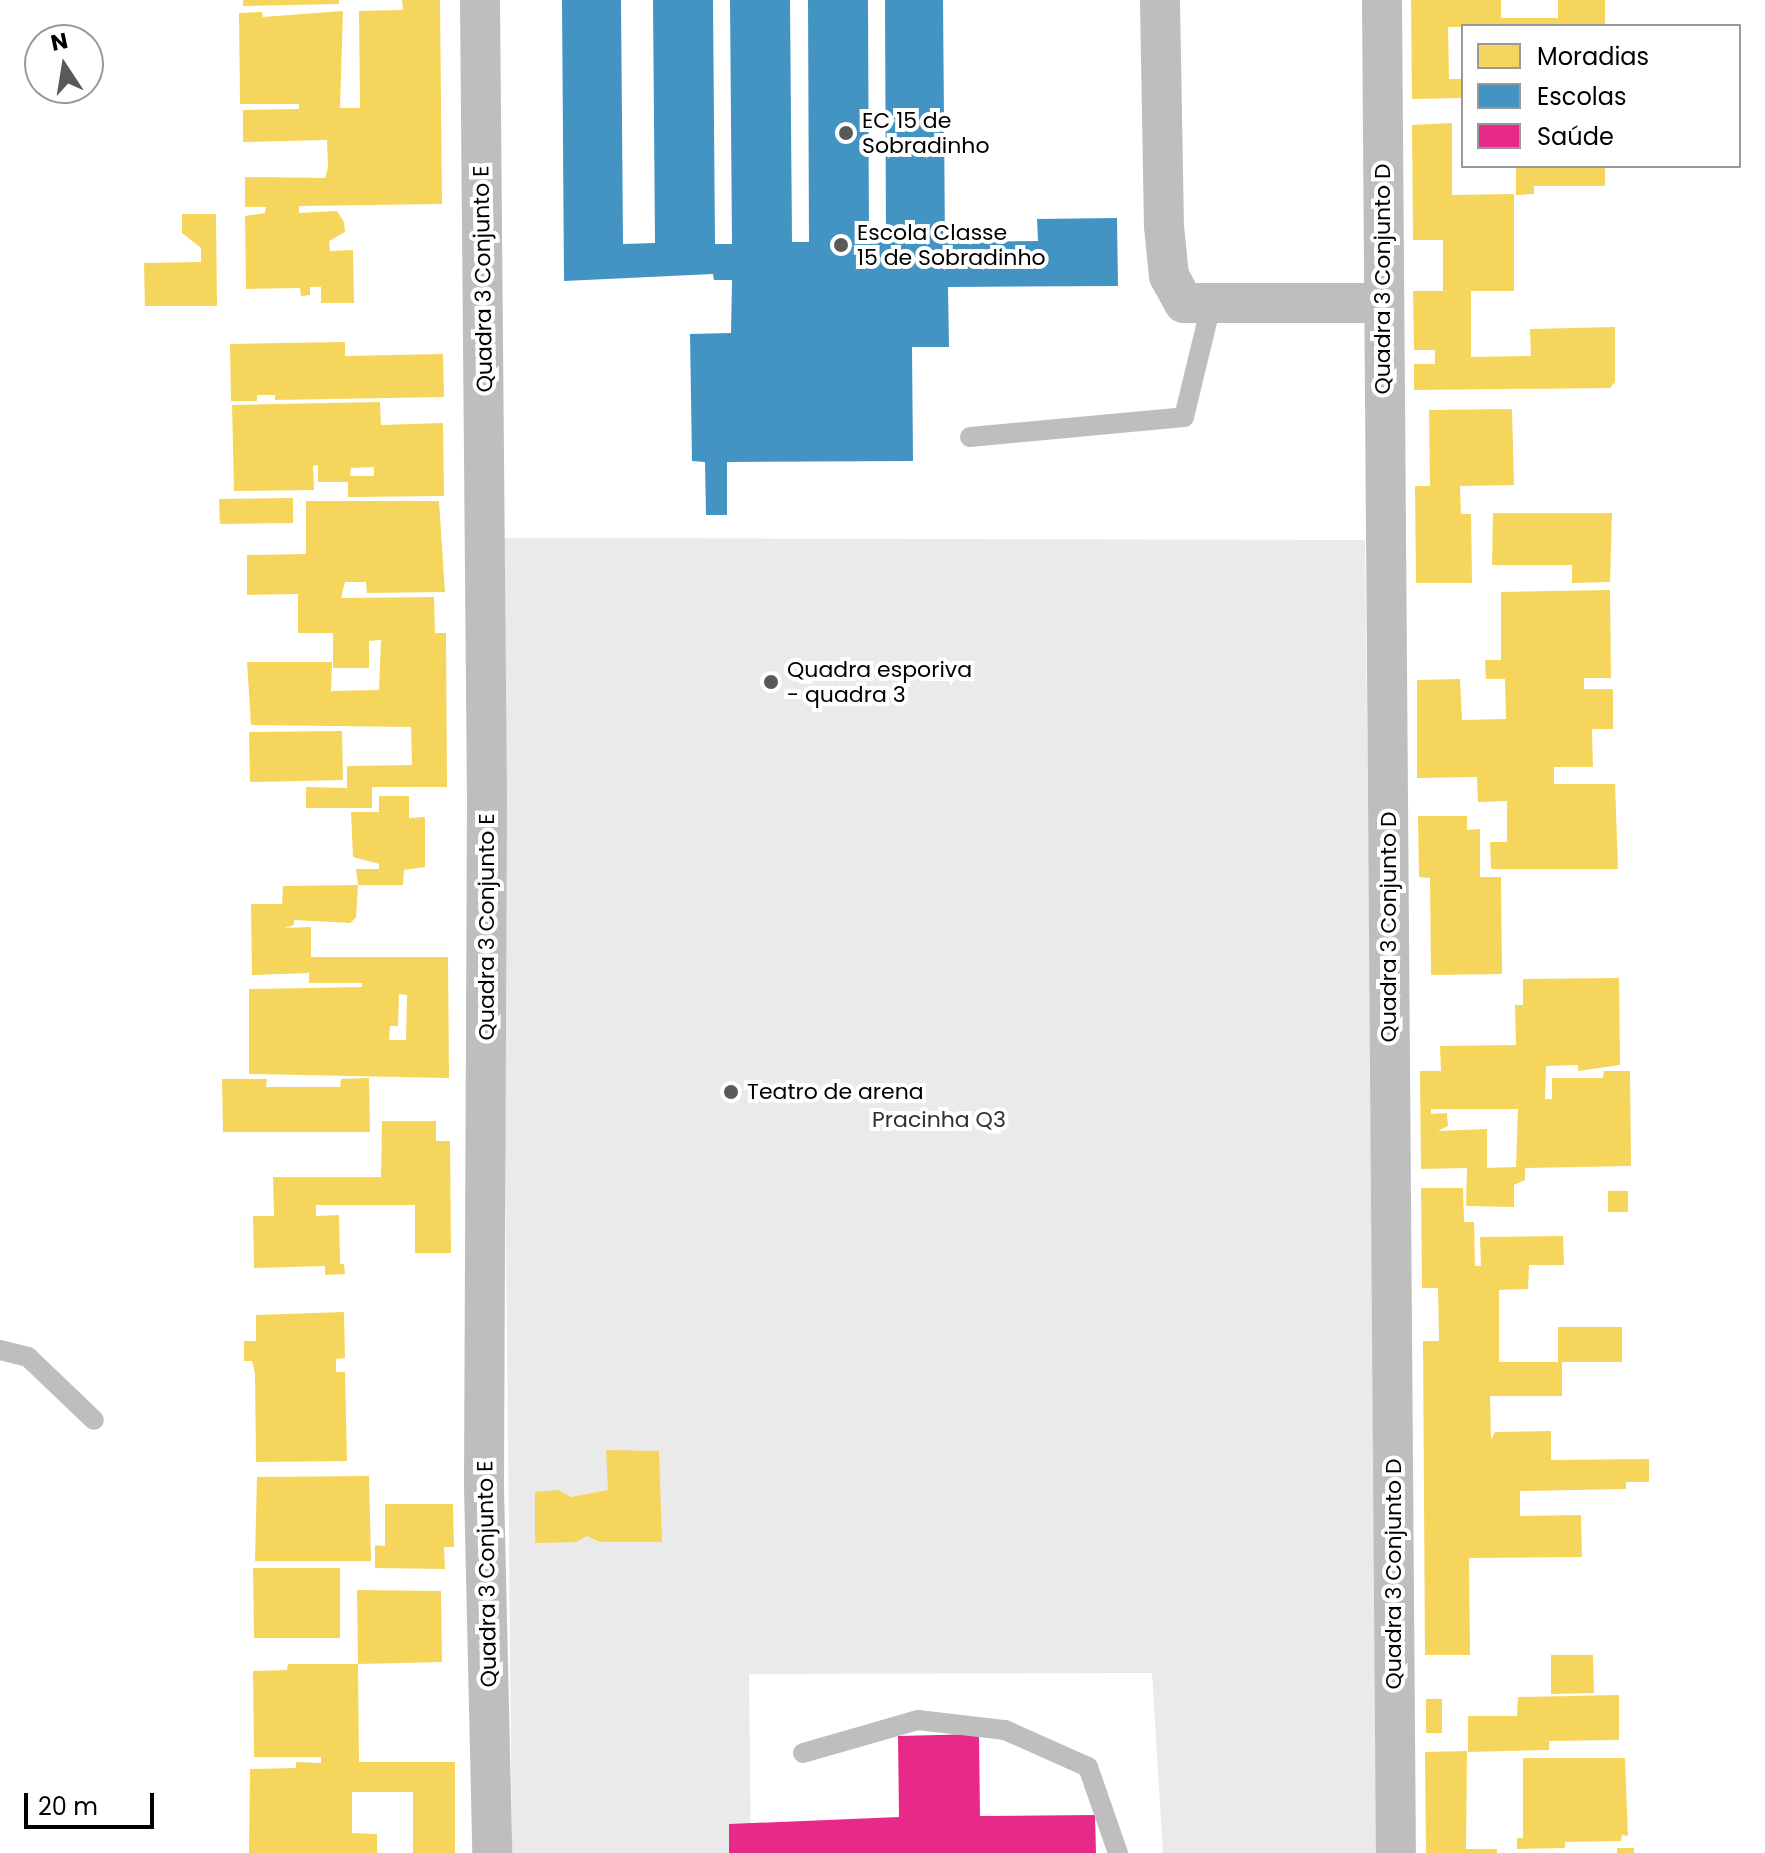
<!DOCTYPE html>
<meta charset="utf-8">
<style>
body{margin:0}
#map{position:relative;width:1765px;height:1853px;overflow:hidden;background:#fff;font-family:Poppins,sans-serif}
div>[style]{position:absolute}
.green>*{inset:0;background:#eaeaea}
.homes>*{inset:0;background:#f6d55c}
.schools>*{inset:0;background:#4393c3}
.health>*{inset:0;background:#e7298a}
.service>*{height:20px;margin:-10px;padding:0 10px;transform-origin:10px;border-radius:10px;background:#bebebe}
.minor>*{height:40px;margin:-20px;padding:0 20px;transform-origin:20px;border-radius:20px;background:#bebebe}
.dots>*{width:22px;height:22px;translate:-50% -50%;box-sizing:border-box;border:4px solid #fff;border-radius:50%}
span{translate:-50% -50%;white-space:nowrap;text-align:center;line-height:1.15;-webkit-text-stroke:8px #fff;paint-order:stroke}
.poi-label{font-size:22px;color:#000}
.left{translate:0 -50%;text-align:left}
.street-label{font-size:22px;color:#000}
.park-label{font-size:22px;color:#303030}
.legend{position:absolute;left:1461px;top:24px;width:280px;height:144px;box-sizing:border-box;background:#fff;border:2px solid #999;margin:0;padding:10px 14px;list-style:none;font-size:24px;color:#000}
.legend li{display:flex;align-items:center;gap:16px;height:40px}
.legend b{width:40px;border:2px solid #999}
.north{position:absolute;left:24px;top:24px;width:80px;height:80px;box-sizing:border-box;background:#fff;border:2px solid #999;border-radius:50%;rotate:348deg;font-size:22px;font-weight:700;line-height:32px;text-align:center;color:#000}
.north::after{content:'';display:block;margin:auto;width:28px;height:36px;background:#595959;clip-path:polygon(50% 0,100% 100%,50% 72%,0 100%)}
.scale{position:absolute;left:24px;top:1793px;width:130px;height:36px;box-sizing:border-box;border:4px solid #000;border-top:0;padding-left:10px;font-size:24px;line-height:28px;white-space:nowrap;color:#000;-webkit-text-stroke:6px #fff;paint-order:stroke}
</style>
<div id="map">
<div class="green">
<i style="clip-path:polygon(499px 538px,1365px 540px,1380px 1853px,1163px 1853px,1152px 1673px,749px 1674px,751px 1853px,512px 1853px)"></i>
</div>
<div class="homes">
<i style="clip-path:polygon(243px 0,339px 0,339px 4px,243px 6px)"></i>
<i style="clip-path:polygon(402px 0,440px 0,442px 204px,299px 206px,299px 213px,337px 211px,344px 222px,345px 232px,329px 241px,330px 251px,353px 250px,354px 303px,321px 303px,321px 287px,310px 287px,310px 295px,301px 296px,300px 288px,246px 289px,245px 216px,265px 213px,266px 207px,245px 207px,245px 177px,325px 178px,328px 168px,327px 140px,243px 142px,243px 110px,299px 109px,299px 104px,240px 104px,239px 13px,262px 12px,263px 17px,343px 11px,340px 108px,360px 108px,359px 11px,403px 10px)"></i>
<i style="clip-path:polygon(1411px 0,1501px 0,1501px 18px,1558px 18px,1558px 0,1605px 0,1605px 26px,1448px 27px,1449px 79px,1463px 79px,1463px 98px,1412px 99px)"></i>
<i style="clip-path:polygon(1452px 123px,1452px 195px,1514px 194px,1514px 291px,1471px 291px,1471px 357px,1531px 356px,1530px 329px,1615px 327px,1615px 382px,1610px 388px,1414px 390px,1414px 364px,1435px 364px,1435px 350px,1414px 350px,1413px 291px,1443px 291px,1443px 240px,1413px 240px,1412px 125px)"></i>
<i style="clip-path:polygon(1516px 166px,1605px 166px,1605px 186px,1534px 186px,1534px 194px,1516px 195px)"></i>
<i style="clip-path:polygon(182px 214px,216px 214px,217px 306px,145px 306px,144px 263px,201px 262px,201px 248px,182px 233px)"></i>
<i style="clip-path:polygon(345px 342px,345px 356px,443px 354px,444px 397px,275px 400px,275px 395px,257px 395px,257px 401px,231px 401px,230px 344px)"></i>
<i style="clip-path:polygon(evenodd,380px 402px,381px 425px,443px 423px,444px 496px,348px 497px,348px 482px,318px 482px,318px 465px,313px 466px,314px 490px,234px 491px,232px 405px,380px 402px,374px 467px,374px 476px,350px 476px,351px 468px,374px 467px)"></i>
<i style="clip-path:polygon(1512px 409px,1514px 485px,1460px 486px,1461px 514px,1471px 514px,1472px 583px,1416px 583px,1415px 486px,1430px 486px,1429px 410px)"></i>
<i style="clip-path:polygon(293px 498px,293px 523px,220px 524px,219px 499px)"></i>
<i style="clip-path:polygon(306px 501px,439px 501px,445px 592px,367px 593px,366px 582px,345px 582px,341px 598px,434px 597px,435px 633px,446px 633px,447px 787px,372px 787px,372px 808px,306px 808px,306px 787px,347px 788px,347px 766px,412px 765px,411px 727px,251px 725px,247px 662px,332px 662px,331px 691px,379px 690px,381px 640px,369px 641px,369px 668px,333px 668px,333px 633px,298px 633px,298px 594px,247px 595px,247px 555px,306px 554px)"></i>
<i style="clip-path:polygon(1493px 513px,1612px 513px,1610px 582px,1572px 583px,1572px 565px,1492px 565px)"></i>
<i style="clip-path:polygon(1610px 590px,1611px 678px,1584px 678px,1584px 689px,1613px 689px,1613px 729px,1592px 729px,1593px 767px,1554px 767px,1554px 784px,1615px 784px,1618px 869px,1491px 869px,1490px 842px,1507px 842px,1507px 801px,1478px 802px,1477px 777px,1417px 778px,1417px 680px,1460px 679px,1462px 720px,1506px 719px,1505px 679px,1486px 679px,1485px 660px,1501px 660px,1501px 592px)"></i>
<i style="clip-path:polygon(342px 731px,343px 780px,250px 782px,249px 732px)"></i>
<i style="clip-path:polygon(379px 796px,409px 796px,409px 818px,425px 817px,425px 867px,404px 870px,403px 885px,358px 885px,356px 869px,379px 869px,379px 864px,353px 857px,351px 812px,379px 812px)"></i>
<i style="clip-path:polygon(1418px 816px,1467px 816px,1467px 830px,1480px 829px,1480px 877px,1501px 877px,1502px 974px,1431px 975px,1430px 878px,1419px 877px)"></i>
<i style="clip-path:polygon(evenodd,358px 885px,356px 918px,350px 923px,294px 920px,294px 925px,285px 928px,311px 927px,311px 957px,448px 957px,449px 1078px,249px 1074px,249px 989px,362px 987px,362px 983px,309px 983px,309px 973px,252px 975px,251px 904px,282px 904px,283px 886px,358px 885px,399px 994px,407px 995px,406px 1040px,389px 1040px,390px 1026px,398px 1026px,399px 994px)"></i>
<i style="clip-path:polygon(evenodd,1619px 978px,1620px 1065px,1578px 1071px,1578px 1065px,1546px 1066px,1545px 1099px,1552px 1099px,1552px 1078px,1603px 1078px,1604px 1071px,1630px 1071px,1631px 1166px,1525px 1168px,1525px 1180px,1514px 1185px,1514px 1207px,1466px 1206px,1467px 1168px,1421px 1169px,1420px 1071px,1441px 1071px,1440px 1046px,1516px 1045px,1515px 1005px,1523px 1005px,1523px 979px,1619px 978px,1431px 1109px,1518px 1109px,1516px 1167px,1487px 1168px,1487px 1129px,1438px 1131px,1448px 1126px,1447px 1113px,1431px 1114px,1431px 1109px)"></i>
<i style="clip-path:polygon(369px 1078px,370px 1132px,223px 1132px,222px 1079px,267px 1079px,266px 1087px,340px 1087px,341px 1079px)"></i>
<i style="clip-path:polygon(382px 1121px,436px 1121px,436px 1141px,450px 1141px,451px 1253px,415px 1253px,415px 1205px,316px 1205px,316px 1216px,339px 1215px,340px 1264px,344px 1264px,345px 1274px,325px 1275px,325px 1266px,254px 1268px,253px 1216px,274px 1216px,273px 1177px,381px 1177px)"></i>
<i style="clip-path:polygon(1421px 1188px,1463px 1188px,1464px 1222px,1474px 1222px,1475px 1266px,1481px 1266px,1480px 1237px,1563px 1236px,1564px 1265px,1529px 1265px,1528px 1289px,1499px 1290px,1499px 1362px,1558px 1362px,1558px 1327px,1622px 1327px,1622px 1362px,1562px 1362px,1562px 1396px,1490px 1396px,1491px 1440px,1495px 1432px,1551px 1431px,1551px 1460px,1649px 1459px,1649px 1482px,1626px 1482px,1626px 1489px,1520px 1491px,1520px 1516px,1581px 1515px,1582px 1557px,1469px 1558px,1470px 1655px,1425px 1655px,1423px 1341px,1439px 1341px,1438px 1288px,1422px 1288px)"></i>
<i style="clip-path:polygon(1608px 1191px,1628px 1191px,1628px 1212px,1608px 1212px)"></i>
<i style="clip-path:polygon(344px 1312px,345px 1358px,336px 1359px,336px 1372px,345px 1372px,347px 1461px,256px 1462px,255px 1373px,252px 1361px,244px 1361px,244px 1341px,256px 1341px,256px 1315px)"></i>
<i style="clip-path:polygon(606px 1450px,659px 1451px,662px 1542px,600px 1542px,587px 1536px,576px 1542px,535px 1543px,535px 1492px,558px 1490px,571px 1497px,608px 1490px)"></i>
<i style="clip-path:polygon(369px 1476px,371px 1561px,255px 1561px,257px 1477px)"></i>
<i style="clip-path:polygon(385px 1504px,453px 1504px,454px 1547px,444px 1547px,445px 1569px,375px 1568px,375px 1545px,385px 1546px)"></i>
<i style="clip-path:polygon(253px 1568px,340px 1568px,340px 1638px,254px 1638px)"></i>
<i style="clip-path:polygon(357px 1590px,441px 1591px,442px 1662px,358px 1664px,359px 1762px,455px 1762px,455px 1853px,413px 1853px,413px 1792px,352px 1792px,352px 1833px,377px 1834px,377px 1853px,249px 1853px,250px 1769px,296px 1768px,296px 1762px,321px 1763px,321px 1757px,254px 1757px,253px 1671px,287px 1670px,288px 1664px,358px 1664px)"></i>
<i style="clip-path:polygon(1551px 1655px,1593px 1655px,1594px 1693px,1551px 1694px)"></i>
<i style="clip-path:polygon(1619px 1695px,1619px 1740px,1549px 1741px,1549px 1750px,1468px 1752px,1468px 1716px,1517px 1716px,1518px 1697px)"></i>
<i style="clip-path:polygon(1426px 1699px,1442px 1699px,1442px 1733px,1426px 1733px)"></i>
<i style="clip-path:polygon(1467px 1751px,1466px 1849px,1497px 1849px,1497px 1853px,1426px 1853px,1425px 1752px)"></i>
<i style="clip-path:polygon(1523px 1758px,1625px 1758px,1628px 1836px,1622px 1835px,1621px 1841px,1565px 1842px,1565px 1848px,1517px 1849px,1517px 1838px,1523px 1838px)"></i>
<i style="clip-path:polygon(1617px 1848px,1634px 1848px,1634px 1853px,1617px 1853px)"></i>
</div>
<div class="schools">
<i style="clip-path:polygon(562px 0,621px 0,623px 244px,655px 243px,653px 0,713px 0,715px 244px,732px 244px,730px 0,790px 0,792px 242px,809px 242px,808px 0,868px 0,869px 242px,886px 241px,885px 0,943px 0,945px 242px,1038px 241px,1037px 219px,1117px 218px,1118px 286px,948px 287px,949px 347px,912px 347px,913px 461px,727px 462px,727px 515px,706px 515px,705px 462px,692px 461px,690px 334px,731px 333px,732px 280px,714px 280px,713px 274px,564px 281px)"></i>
</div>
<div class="health">
<i style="clip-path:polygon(979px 1734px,980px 1816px,1095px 1815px,1096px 1853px,729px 1853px,729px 1824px,899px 1817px,898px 1736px)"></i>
</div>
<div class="service">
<i style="left:970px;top:437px;width:215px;rotate:-5.3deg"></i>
<i style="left:1184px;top:417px;width:119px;rotate:-76.4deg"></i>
<i style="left:0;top:1350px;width:29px;rotate:14deg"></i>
<i style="left:28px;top:1357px;width:91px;rotate:43.7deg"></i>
<i style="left:803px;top:1753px;width:120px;rotate:-16deg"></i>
<i style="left:918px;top:1720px;width:88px;rotate:6.6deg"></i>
<i style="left:1005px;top:1730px;width:91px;rotate:24deg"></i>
<i style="left:1088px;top:1767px;width:91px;rotate:70.8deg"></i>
</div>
<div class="minor">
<i style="left:480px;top:0;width:797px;rotate:89.5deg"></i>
<i style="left:487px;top:797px;width:690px;rotate:90.25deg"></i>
<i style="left:484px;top:1487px;width:366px;rotate:88.7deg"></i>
<i style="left:1160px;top:0;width:226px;rotate:89deg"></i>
<i style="left:1164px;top:226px;width:50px;rotate:84.3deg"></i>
<i style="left:1169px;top:276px;width:31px;rotate:61deg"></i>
<i style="left:1184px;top:303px;width:199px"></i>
<i style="left:1382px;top:0;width:1853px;rotate:89.57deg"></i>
</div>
<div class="dots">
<i style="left:846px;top:133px;background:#595959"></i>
<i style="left:841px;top:245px;background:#595959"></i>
<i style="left:771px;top:682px;background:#595959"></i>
<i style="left:731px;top:1092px;background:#595959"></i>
</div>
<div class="poi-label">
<span class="left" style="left:862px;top:133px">EC 15 de<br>Sobradinho</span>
<span class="left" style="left:857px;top:245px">Escola Classe<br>15 de Sobradinho</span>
<span class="left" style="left:787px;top:682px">Quadra esporiva<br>- quadra 3</span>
<span class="left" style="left:747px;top:1092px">Teatro de arena</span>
</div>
<div class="street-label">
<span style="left:483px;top:279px;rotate:-91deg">Quadra 3 Conjunto E</span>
<span style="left:1383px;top:279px;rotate:-90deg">Quadra 3 Conjunto D</span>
<span style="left:487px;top:927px;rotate:-90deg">Quadra 3 Conjunto E</span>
<span style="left:1389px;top:927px;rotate:-90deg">Quadra 3 Conjunto D</span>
<span style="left:487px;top:1574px;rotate:-91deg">Quadra 3 Conjunto E</span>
<span style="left:1394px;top:1574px;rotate:-90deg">Quadra 3 Conjunto D</span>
</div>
<div class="park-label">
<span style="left:939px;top:1120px">Pracinha Q3</span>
</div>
<ul class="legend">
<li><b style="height:22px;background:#f6d55c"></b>Moradias</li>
<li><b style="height:22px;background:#4393c3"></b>Escolas</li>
<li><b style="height:22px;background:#e7298a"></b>Saúde</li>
</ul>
<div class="north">N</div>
<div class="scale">20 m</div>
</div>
